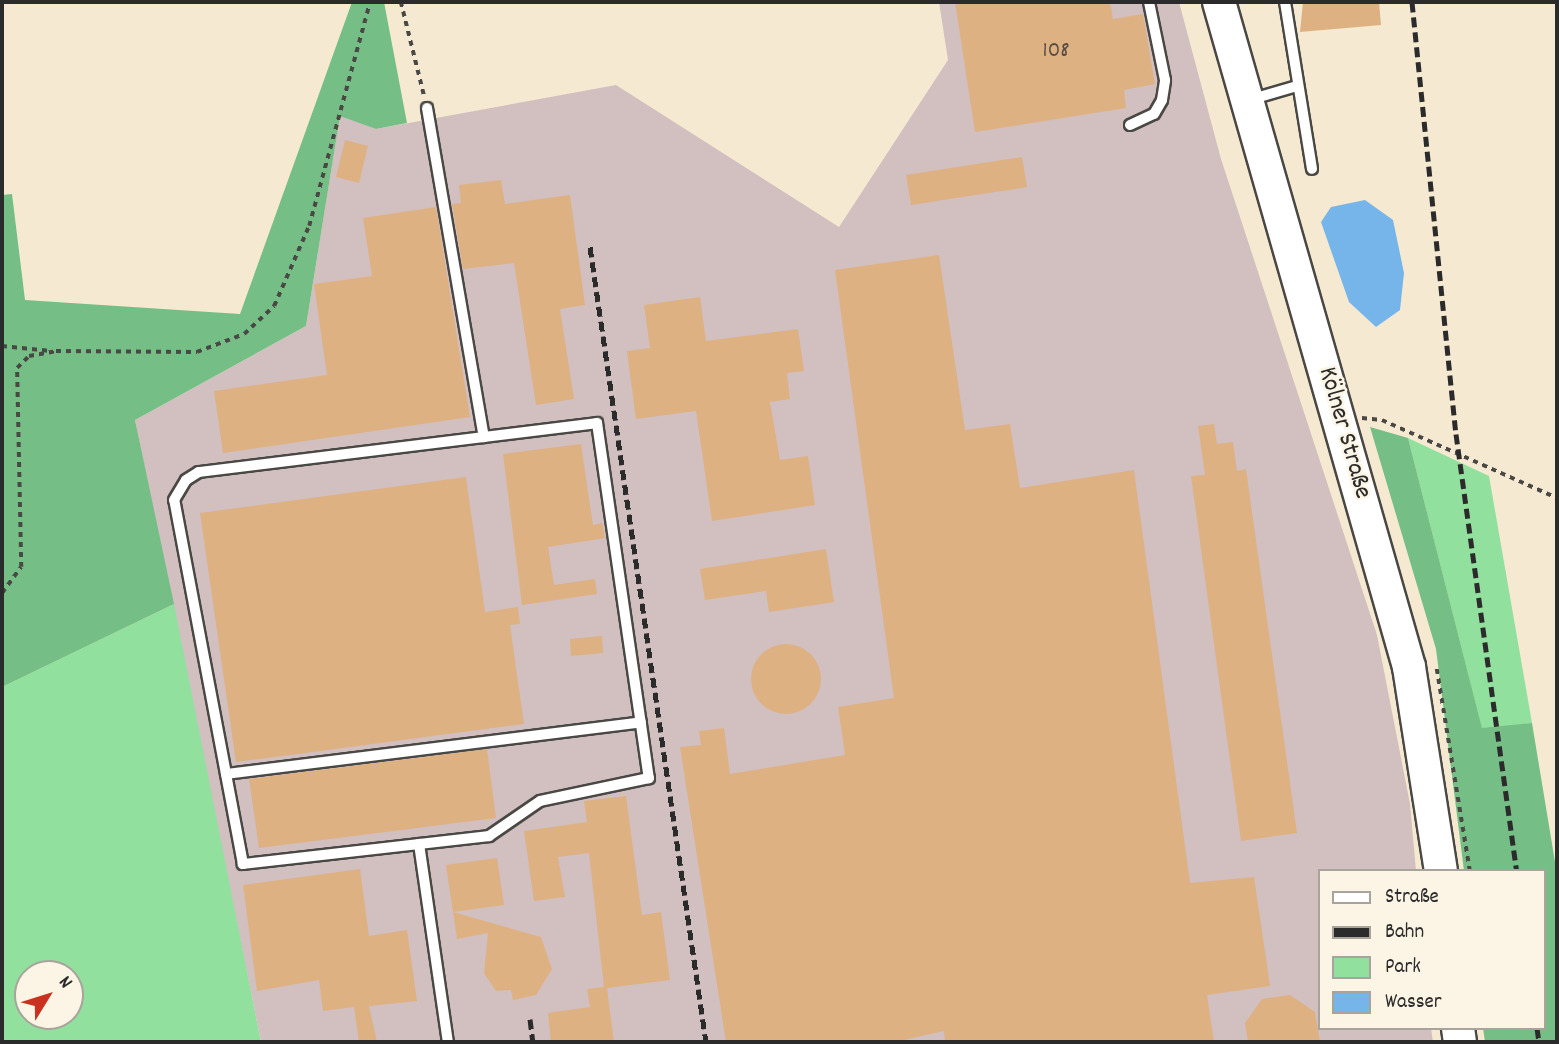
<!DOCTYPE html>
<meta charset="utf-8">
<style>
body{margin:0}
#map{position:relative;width:1559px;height:1044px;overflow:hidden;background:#f5ead1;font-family:Dekko,sans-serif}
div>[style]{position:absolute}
.industrial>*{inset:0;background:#d2bfc0}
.green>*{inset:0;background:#92e09e}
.forest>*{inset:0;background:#75be85}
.water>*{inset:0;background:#76b5ea}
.building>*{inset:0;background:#deb182}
.round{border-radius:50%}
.path>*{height:3.5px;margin-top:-1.75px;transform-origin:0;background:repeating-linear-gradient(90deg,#494844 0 5px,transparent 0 10px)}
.roads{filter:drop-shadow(2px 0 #494844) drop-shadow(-2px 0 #494844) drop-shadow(0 2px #494844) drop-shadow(0 -2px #494844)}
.service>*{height:10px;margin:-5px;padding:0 5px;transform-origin:5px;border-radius:5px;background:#fff}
.secondary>*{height:32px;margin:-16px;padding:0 16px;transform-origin:16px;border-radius:16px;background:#fff}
.rail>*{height:5px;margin-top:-2.5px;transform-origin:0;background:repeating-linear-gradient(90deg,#2b2b2b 0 10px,transparent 0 15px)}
span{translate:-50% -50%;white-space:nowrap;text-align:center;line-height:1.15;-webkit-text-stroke:5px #fcf5e5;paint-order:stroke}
.number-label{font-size:23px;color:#584c41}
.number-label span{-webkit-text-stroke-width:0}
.street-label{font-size:26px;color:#2b2b2b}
.frame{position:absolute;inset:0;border:4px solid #2b2b2b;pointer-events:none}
.legend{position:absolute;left:1318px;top:869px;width:228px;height:161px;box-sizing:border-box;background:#fcf5e5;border:2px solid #a8a49b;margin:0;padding:9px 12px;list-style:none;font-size:21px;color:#2b2b2b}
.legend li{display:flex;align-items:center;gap:14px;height:35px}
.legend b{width:35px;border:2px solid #a8a49b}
.north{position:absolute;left:14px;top:960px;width:70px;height:70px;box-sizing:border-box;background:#fcf5e5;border:2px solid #a8a49b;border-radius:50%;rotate:52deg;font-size:19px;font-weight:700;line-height:28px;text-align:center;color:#2b2b2b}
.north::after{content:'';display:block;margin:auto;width:24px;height:32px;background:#c8321e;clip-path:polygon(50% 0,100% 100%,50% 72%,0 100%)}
</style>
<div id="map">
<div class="industrial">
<i style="clip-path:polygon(939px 2px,1179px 2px,1221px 159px,1377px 635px,1410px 804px,1416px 871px,1319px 871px,1319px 1028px,1431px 1028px,1433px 1042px,261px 1042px,135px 420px,306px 326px,340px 115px,376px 129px,616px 85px,839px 227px,948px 60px)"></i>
</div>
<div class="green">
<i style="clip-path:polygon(1408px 438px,1489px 476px,1532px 723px,1482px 729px)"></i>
<i style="clip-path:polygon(evenodd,174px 604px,261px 1042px,2px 1042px,2px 687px,174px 604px,28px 974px,70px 974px,70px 1016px,28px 1016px,28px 974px)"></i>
</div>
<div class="forest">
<i style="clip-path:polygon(352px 2px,384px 2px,407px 123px,376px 129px,340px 116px,306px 326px,135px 420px,174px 604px,2px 687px,2px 195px,12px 194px,25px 300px,240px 314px)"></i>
<i style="clip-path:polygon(1370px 427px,1408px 438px,1482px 728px,1532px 723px,1557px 874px,1557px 1042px,1485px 1042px,1483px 1028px,1543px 1028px,1543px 871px,1464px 871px,1436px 649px)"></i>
</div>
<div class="water">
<i style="clip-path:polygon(1365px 200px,1393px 220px,1404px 273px,1400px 310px,1376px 327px,1349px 302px,1321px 222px,1331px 207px)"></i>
</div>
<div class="building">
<i style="clip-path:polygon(955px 2px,1110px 2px,1113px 19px,1143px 14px,1155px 84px,1124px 90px,1126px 108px,975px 132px)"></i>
<i style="clip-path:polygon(1303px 2px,1379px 2px,1381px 25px,1300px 32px)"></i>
<i style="clip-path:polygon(345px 140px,368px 146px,359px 183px,336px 177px)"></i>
<i style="clip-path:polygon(1022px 157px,1027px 187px,911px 205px,906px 175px)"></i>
<i style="clip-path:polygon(501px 180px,505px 204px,570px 195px,585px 305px,560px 309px,574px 399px,536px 405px,514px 263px,463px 269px,452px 204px,461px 203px,459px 185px)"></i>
<i style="clip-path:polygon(436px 207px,470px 417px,223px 453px,214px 391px,327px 375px,314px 284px,372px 276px,363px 218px)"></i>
<i style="clip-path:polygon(939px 255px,965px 430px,1010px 424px,1020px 488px,1134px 470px,1190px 883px,1254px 877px,1270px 986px,1207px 995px,1214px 1042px,945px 1042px,944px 1031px,895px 1042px,726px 1042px,680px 747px,701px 745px,699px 731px,724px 728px,730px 774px,845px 755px,838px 707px,894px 698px,835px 270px)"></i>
<i style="clip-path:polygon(700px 297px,706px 341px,798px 329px,804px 371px,787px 373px,790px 399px,770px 402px,780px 460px,808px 456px,815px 505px,712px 521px,696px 411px,636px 419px,627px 351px,650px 348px,644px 305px)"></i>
<i style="clip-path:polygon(1214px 424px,1217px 444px,1233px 442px,1237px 471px,1246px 469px,1297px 833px,1241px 841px,1191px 476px,1205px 475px,1198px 426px)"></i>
<i style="clip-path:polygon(581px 444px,593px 525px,602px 523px,605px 538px,548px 547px,554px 585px,595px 579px,597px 594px,522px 605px,503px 454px)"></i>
<i style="clip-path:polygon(466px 477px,485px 612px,518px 607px,520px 624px,510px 625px,524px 724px,236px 762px,200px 513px)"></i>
<i style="clip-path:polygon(826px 549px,834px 602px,769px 612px,766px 591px,705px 600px,700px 569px)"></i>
<i style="clip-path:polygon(602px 636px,603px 653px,571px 656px,570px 639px)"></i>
<i class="round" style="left:751px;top:644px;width:70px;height:70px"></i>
<i style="clip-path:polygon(487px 749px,496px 818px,259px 848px,249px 779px)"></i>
<i style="clip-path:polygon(626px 796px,642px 915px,661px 912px,670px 980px,607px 988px,614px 1042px,551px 1042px,548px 1013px,590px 1007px,587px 989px,604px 987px,589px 853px,558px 857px,565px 897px,534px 901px,524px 831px,587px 822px,584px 801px)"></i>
<i style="clip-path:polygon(497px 858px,504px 905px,453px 912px,446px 865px)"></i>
<i style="clip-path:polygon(360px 869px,369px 936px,407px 930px,417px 1001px,369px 1006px,377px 1042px,359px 1042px,354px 1007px,323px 1011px,319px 980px,257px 991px,243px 885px)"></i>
<i style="clip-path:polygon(453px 912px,541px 937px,552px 969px,536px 995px,513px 1000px,511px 990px,496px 991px,484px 973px,488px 933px,457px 939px)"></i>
<i style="clip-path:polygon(1290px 995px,1315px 1012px,1320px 1042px,1248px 1042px,1245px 1023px,1262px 999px)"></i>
</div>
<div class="path">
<i style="left:401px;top:2px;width:96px;rotate:76.1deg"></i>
<i style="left:2px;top:346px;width:49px;rotate:5.8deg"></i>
<i style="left:1362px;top:418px;width:20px;rotate:6deg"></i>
<i style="left:1382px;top:420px;width:192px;rotate:24deg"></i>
<i style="left:2px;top:593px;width:32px;rotate:-54deg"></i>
<i style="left:21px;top:567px;width:199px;rotate:-91.2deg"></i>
<i style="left:17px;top:368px;width:17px;rotate:-45deg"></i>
<i style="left:29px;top:356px;width:27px;rotate:-10deg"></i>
<i style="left:56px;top:351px;width:141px;rotate:0.4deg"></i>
<i style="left:197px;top:352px;width:50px;rotate:-21deg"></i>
<i style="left:244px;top:334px;width:41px;rotate:-43deg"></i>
<i style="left:274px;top:306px;width:87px;rotate:-66.4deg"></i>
<i style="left:309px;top:226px;width:232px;rotate:-74.8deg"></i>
<i style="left:1437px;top:669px;width:205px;rotate:80.7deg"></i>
</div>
<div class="roads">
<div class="service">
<i style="left:1285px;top:2px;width:169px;rotate:80.8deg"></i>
<i style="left:1249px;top:100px;width:50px;rotate:-16.3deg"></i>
<i style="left:427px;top:108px;width:334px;rotate:80.2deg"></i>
<i style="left:1130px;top:125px;width:26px;rotate:-25deg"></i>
<i style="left:1154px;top:114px;width:16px;rotate:-60deg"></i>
<i style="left:1162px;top:100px;width:20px;rotate:-81deg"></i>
<i style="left:1165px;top:80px;width:80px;rotate:-101.6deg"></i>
<i style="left:597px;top:423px;width:359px;rotate:81.7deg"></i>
<i style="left:649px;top:778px;width:111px;rotate:168.1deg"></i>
<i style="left:540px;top:801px;width:62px;rotate:145.5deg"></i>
<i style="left:489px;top:836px;width:248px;rotate:173.5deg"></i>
<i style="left:243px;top:864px;width:370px;rotate:-100.7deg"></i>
<i style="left:174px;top:500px;width:23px;rotate:-59deg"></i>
<i style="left:186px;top:480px;width:15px;rotate:-32deg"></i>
<i style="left:199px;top:472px;width:401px;rotate:-7deg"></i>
<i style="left:226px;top:774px;width:418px;rotate:-7.1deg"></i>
<i style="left:419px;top:844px;width:200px;rotate:81.7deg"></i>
</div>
<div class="secondary">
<i style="left:1219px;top:2px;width:692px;rotate:74.05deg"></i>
<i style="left:1409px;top:667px;width:206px;rotate:81.1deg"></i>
<i style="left:1458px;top:1028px;width:14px;rotate:82deg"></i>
</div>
</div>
<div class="rail">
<i style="left:1412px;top:2px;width:434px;rotate:84.2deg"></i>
<i style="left:1456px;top:434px;width:441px;rotate:82.1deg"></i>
<i style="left:590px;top:247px;width:803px;rotate:81.7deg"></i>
<i style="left:530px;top:1019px;width:23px;rotate:83deg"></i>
<i style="left:1537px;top:1028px;width:14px;rotate:82deg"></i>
</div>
<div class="number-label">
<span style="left:1056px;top:52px">108</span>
</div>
<div class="street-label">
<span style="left:1344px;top:433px;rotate:74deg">Kölner Straße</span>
</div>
<div class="frame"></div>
<ul class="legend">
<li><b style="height:9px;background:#fff"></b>Straße</li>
<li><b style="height:9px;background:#2b2b2b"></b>Bahn</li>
<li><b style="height:19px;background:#92e09e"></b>Park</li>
<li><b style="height:19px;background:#76b5ea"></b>Wasser</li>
</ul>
<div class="north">N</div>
</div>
